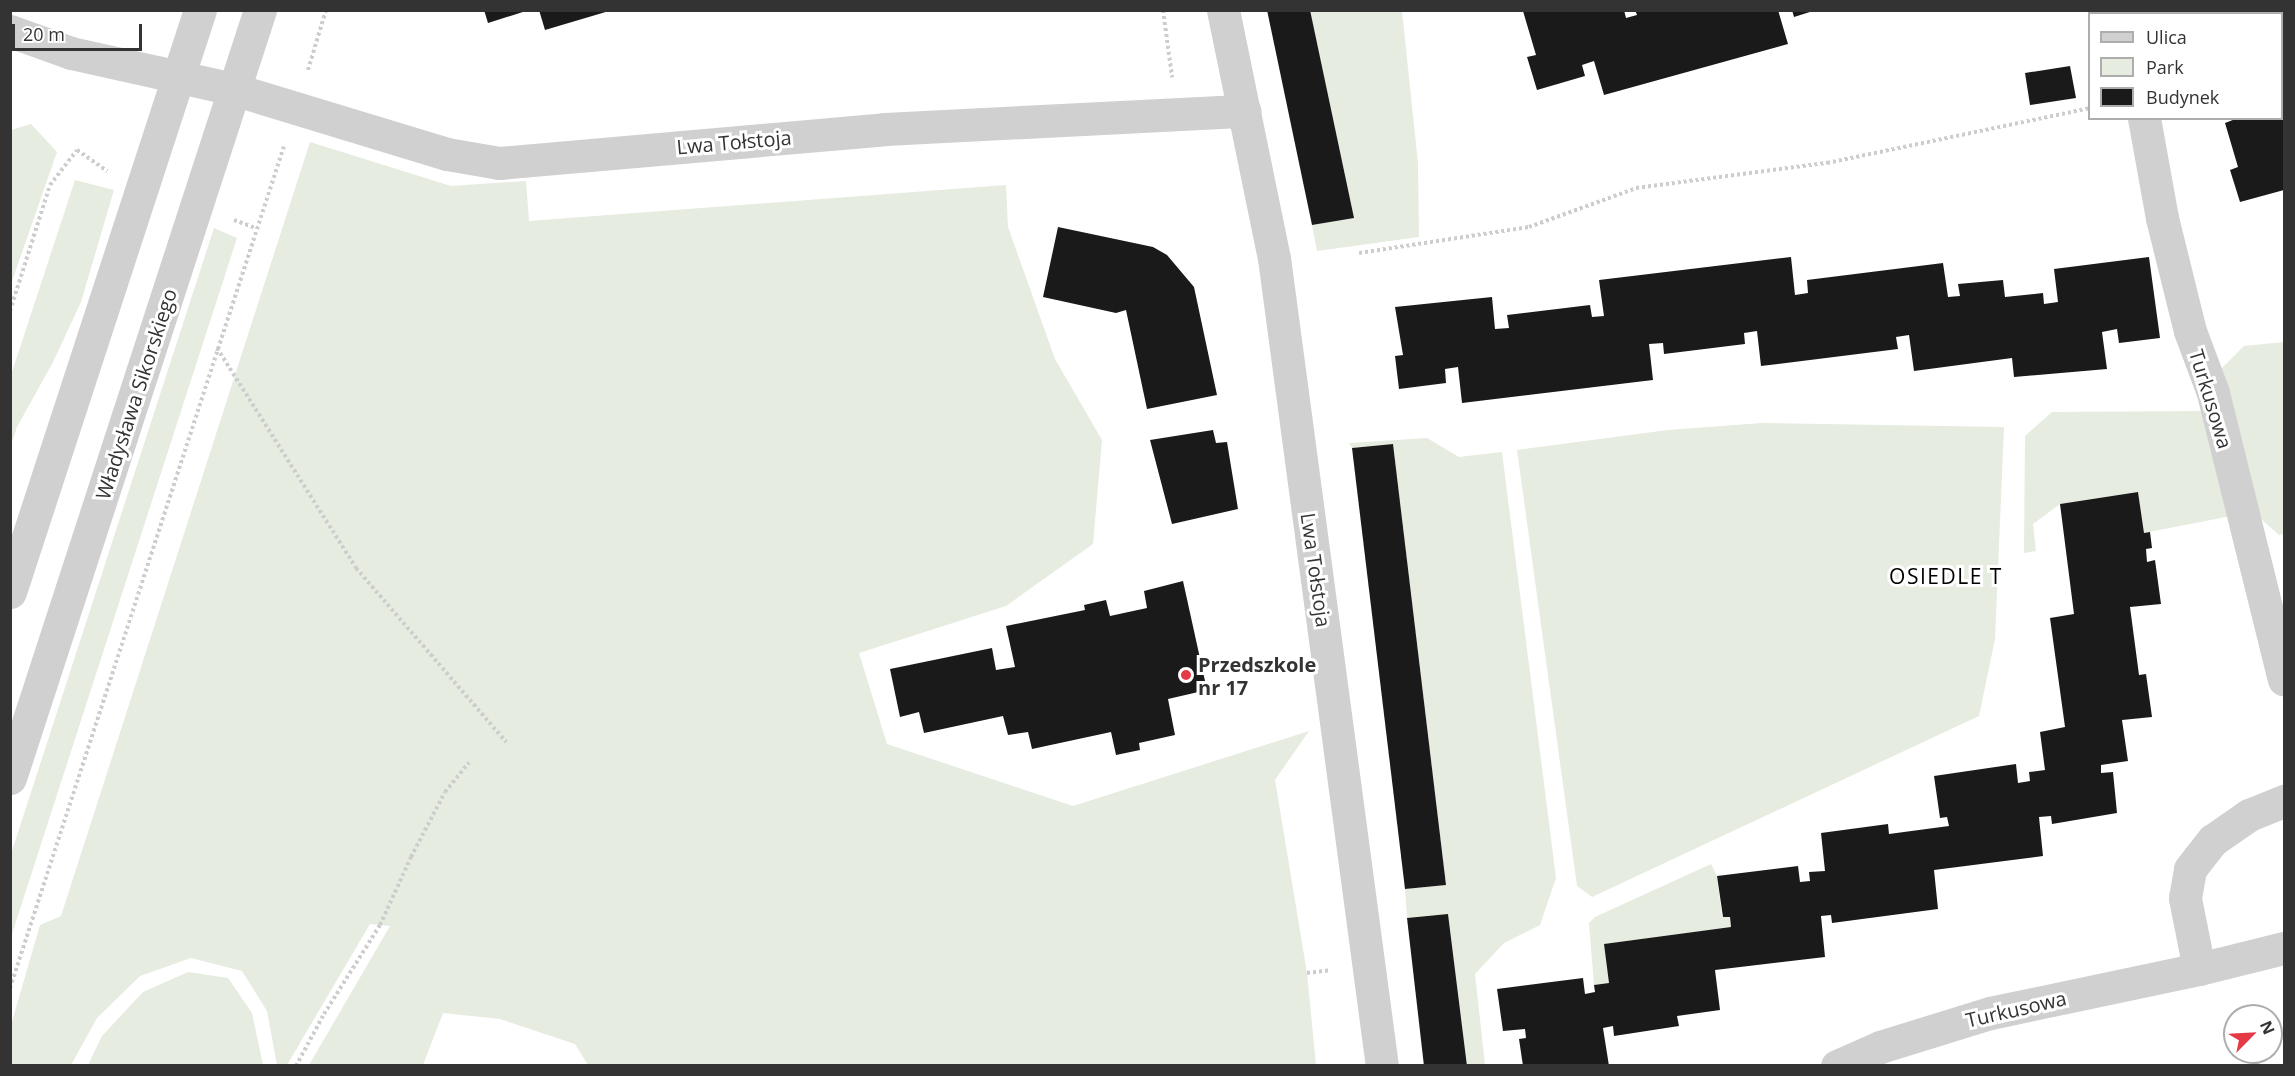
<!DOCTYPE html>
<meta charset="utf-8">
<style>
body{margin:0}
#map{position:relative;width:2295px;height:1076px;overflow:hidden;background:#fff;font-family:"Open Sans",sans-serif}
div>[style]{position:absolute}
.green>*{inset:0;background:#e6ecdf}
.building>*{inset:0;background:#1a1a1a}
.path>*{height:4px;margin-top:-2px;transform-origin:0;background:repeating-linear-gradient(90deg,#cdcdcd 0 3px,transparent 0 6px)}
.minor>*{height:33px;margin:-16.5px;padding:0 16.5px;transform-origin:16.5px;border-radius:16.5px;background:#d0d0d0}
.tertiary>*{height:33px;margin:-16.5px;padding:0 16.5px;transform-origin:16.5px;border-radius:16.5px;background:#d0d0d0}
.dots>*{width:16px;height:16px;translate:-50% -50%;box-sizing:border-box;border:3px solid #fff;border-radius:50%}
span{translate:-50% -50%;white-space:nowrap;text-align:center;line-height:1.15;-webkit-text-stroke:6px #fff;paint-order:stroke}
.street-label{font-size:20px;color:#333}
.poi-label{font-size:20px;color:#333;font-weight:700}
.left{translate:0 -50%;text-align:left}
.neighbourhood-label{font-size:21px;color:#000;letter-spacing:1.5px}
.frame{position:absolute;inset:0;border:12px solid #333;pointer-events:none}
.legend{position:absolute;left:2088px;top:12px;width:195px;height:108px;box-sizing:border-box;background:#fff;border:2px solid #adadad;margin:0;padding:8px 10px;list-style:none;font-size:18px;color:#333}
.legend li{display:flex;align-items:center;gap:12px;height:30px}
.legend b{width:30px;border:2px solid #adadad}
.north{position:absolute;left:2223px;top:1004px;width:60px;height:60px;box-sizing:border-box;background:#fff;border:2px solid #adadad;border-radius:50%;rotate:66deg;font-size:16px;font-weight:700;line-height:24px;text-align:center;color:#333}
.north::after{content:'';display:block;margin:auto;width:21px;height:27px;background:#e63946;clip-path:polygon(50% 0,100% 100%,50% 72%,0 100%)}
.scale{position:absolute;left:12px;top:24px;width:130px;height:27px;box-sizing:border-box;border:3px solid #333;border-top:0;padding-left:8px;font-size:18px;line-height:21px;white-space:nowrap;color:#333;-webkit-text-stroke:4px #fff;paint-order:stroke}
</style>
<div id="map">
<div class="green">
<i style="clip-path:polygon(1310px 11px,1402px 11px,1418px 163px,1419px 237px,1317px 251px,1312px 225px,1353px 218px)"></i>
<i style="clip-path:polygon(31px 124px,57px 152px,11px 284px,11px 130px)"></i>
<i style="clip-path:polygon(310px 142px,451px 186px,526px 181px,529px 221px,1006px 185px,1008px 227px,1055px 359px,1102px 440px,1093px 544px,1006px 606px,859px 653px,887px 744px,1073px 806px,1309px 731px,1275px 780px,1307px 973px,1316px 1065px,588px 1065px,575px 1044px,500px 1019px,443px 1013px,423px 1065px,309px 1065px,390px 926px,370px 924px,287px 1065px,277px 1065px,267px 1011px,242px 971px,191px 958px,140px 976px,97px 1018px,71px 1065px,11px 1065px,11px 1025px,40px 925px,61px 916px)"></i>
<i style="clip-path:polygon(75px 180px,114px 190px,81px 302px,53px 362px,17px 427px,11px 445px,11px 375px)"></i>
<i style="clip-path:polygon(214px 228px,237px 238px,11px 937px,11px 854px)"></i>
<i style="clip-path:polygon(2284px 342px,2284px 534px,2279px 535px,2260px 518px,2221px 369px,2244px 346px)"></i>
<i style="clip-path:polygon(2204px 411px,2231px 516px,2144px 533px,2138px 492px,2060px 504px,2033px 524px,2036px 551px,2024px 553px,2025px 436px,2052px 412px)"></i>
<i style="clip-path:polygon(1762px 423px,2004px 427px,1995px 639px,1979px 716px,1592px 897px,1577px 886px,1517px 450px,1668px 430px)"></i>
<i style="clip-path:polygon(1427px 438px,1459px 457px,1502px 452px,1556px 878px,1540px 925px,1504px 943px,1475px 974px,1485px 1065px,1467px 1065px,1448px 914px,1407px 918px,1405px 889px,1446px 885px,1393px 444px,1352px 448px,1349px 443px)"></i>
<i style="clip-path:polygon(1711px 864px,1717px 876px,1722px 917px,1730px 917px,1731px 927px,1605px 944px,1609px 983px,1594px 985px,1589px 923px,1595px 917px)"></i>
<i style="clip-path:polygon(188px 972px,228px 978px,252px 1013px,263px 1065px,88px 1065px,102px 1036px,143px 992px)"></i>
</div>
<div class="building">
<i style="clip-path:polygon(484px 10px,526px 10px,526px 11px,488px 23px)"></i>
<i style="clip-path:polygon(539px 10px,609px 10px,609px 11px,545px 30px)"></i>
<i style="clip-path:polygon(1267px 10px,1310px 10px,1354px 218px,1312px 225px)"></i>
<i style="clip-path:polygon(1624px 10px,1626px 18px,1637px 15px,1635px 10px,1778px 10px,1788px 44px,1604px 95px,1594px 61px,1582px 65px,1585px 76px,1537px 90px,1527px 57px,1536px 55px,1523px 11px)"></i>
<i style="clip-path:polygon(1792px 10px,1812px 10px,1813px 11px,1794px 17px)"></i>
<i style="clip-path:polygon(2070px 66px,2076px 98px,2030px 105px,2025px 73px)"></i>
<i style="clip-path:polygon(2282px 105px,2284px 105px,2284px 190px,2240px 202px,2230px 170px,2238px 167px,2225px 123px,2238px 118px,2282px 118px)"></i>
<i style="clip-path:polygon(1058px 227px,1153px 247px,1167px 255px,1194px 287px,1217px 395px,1147px 409px,1126px 310px,1116px 313px,1043px 297px)"></i>
<i style="clip-path:polygon(1791px 257px,1795px 295px,1808px 293px,1807px 280px,1943px 263px,1948px 297px,1960px 296px,1958px 284px,2003px 280px,2005px 297px,2043px 293px,2044px 304px,2058px 302px,2054px 269px,2149px 257px,2160px 338px,2119px 343px,2117px 329px,2102px 332px,2107px 369px,2014px 377px,2012px 358px,1914px 371px,1909px 335px,1896px 337px,1898px 349px,1761px 366px,1757px 331px,1744px 333px,1745px 344px,1664px 354px,1663px 343px,1649px 344px,1653px 380px,1462px 403px,1458px 367px,1445px 369px,1446px 383px,1399px 389px,1395px 356px,1403px 355px,1395px 307px,1492px 297px,1495px 329px,1509px 328px,1507px 315px,1590px 305px,1592px 317px,1604px 316px,1599px 280px)"></i>
<i style="clip-path:polygon(1213px 430px,1216px 443px,1227px 442px,1238px 509px,1172px 524px,1150px 440px)"></i>
<i style="clip-path:polygon(1393px 444px,1446px 885px,1405px 889px,1352px 448px)"></i>
<i style="clip-path:polygon(2138px 492px,2144px 533px,2150px 532px,2152px 548px,2146px 549px,2147px 562px,2155px 560px,2161px 604px,2130px 607px,2139px 675px,2146px 674px,2152px 717px,2122px 720px,2128px 761px,2101px 765px,2101px 773px,2113px 772px,2117px 813px,2052px 824px,2051px 816px,2039px 817px,2043px 856px,1934px 870px,1938px 909px,1832px 923px,1831px 915px,1821px 916px,1825px 957px,1715px 970px,1720px 1010px,1677px 1016px,1679px 1026px,1614px 1036px,1613px 1026px,1603px 1028px,1609px 1066px,1523px 1066px,1519px 1039px,1526px 1038px,1525px 1029px,1503px 1031px,1497px 989px,1583px 978px,1585px 994px,1595px 992px,1594px 985px,1609px 983px,1604px 944px,1731px 927px,1730px 917px,1723px 917px,1717px 876px,1798px 866px,1800px 882px,1810px 881px,1809px 872px,1825px 871px,1821px 833px,1888px 824px,1889px 834px,1949px 826px,1947px 817px,1940px 818px,1934px 776px,2016px 764px,2018px 783px,2030px 781px,2029px 772px,2045px 770px,2040px 732px,2065px 727px,2050px 618px,2074px 614px,2060px 504px)"></i>
<i style="clip-path:polygon(1183px 581px,1207px 690px,1168px 699px,1175px 735px,1139px 743px,1140px 750px,1116px 755px,1111px 732px,1032px 749px,1028px 732px,1008px 735px,1003px 716px,924px 733px,919px 712px,900px 717px,890px 669px,992px 648px,996px 670px,1015px 667px,1006px 626px,1085px 610px,1084px 605px,1106px 600px,1110px 616px,1147px 608px,1144px 591px)"></i>
<i style="clip-path:polygon(1448px 914px,1467px 1066px,1424px 1066px,1407px 918px)"></i>
</div>
<div class="path">
<i style="left:1163px;top:10px;width:68px;rotate:82.3deg"></i>
<i style="left:2282px;top:39px;width:2px;rotate:-27deg"></i>
<i style="left:308px;top:70px;width:63px;rotate:-73.3deg"></i>
<i style="left:234px;top:220px;width:23px;rotate:20deg"></i>
<i style="left:1359px;top:253px;width:172px;rotate:-8.7deg"></i>
<i style="left:1529px;top:227px;width:114px;rotate:-20deg"></i>
<i style="left:1636px;top:188px;width:193px;rotate:-7.5deg"></i>
<i style="left:1827px;top:163px;width:269px;rotate:-11.8deg"></i>
<i style="left:10px;top:311px;width:132px;rotate:-72.4deg"></i>
<i style="left:50px;top:185px;width:44px;rotate:-52.4deg"></i>
<i style="left:77px;top:150px;width:37px;rotate:35deg"></i>
<i style="left:217px;top:348px;width:260px;rotate:57.7deg"></i>
<i style="left:356px;top:568px;width:230px;rotate:49.2deg"></i>
<i style="left:1307px;top:973px;width:23px;rotate:-7deg"></i>
<i style="left:10px;top:988px;width:885px;rotate:-71.97deg"></i>
<i style="left:296px;top:1066px;width:59px;rotate:-61.7deg"></i>
<i style="left:324px;top:1014px;width:105px;rotate:-57.8deg"></i>
<i style="left:380px;top:925px;width:75px;rotate:-65.5deg"></i>
<i style="left:411px;top:857px;width:73px;rotate:-62.4deg"></i>
<i style="left:445px;top:792px;width:38px;rotate:-51deg"></i>
</div>
<div class="minor">
<i style="left:1223px;top:10px;width:253px;rotate:78.4deg"></i>
<i style="left:1274px;top:258px;width:815px;rotate:82.39deg"></i>
<i style="left:2133px;top:10px;width:4px;rotate:90deg"></i>
<i style="left:10px;top:31px;width:65px;rotate:19.8deg"></i>
<i style="left:71px;top:53px;width:166px;rotate:12.5deg"></i>
<i style="left:233px;top:89px;width:224px;rotate:16.9deg"></i>
<i style="left:447px;top:154px;width:53px;rotate:9.8deg"></i>
<i style="left:499px;top:163px;width:387px;rotate:-5deg"></i>
<i style="left:885px;top:129px;width:360px;rotate:-2.9deg"></i>
<i style="left:2144px;top:118px;width:102px;rotate:79.8deg"></i>
<i style="left:2162px;top:218px;width:116px;rotate:76.1deg"></i>
<i style="left:2190px;top:331px;width:66px;rotate:69.6deg"></i>
<i style="left:2213px;top:393px;width:295px;rotate:76.1deg"></i>
<i style="left:2199px;top:969px;width:72px;rotate:-101.2deg"></i>
<i style="left:2185px;top:898px;width:29px;rotate:-80deg"></i>
<i style="left:2190px;top:869px;width:37px;rotate:-52deg"></i>
<i style="left:2213px;top:840px;width:44px;rotate:-34.8deg"></i>
<i style="left:2249px;top:815px;width:38px;rotate:-22deg"></i>
<i style="left:1837px;top:1066px;width:47px;rotate:-23.8deg"></i>
<i style="left:1880px;top:1047px;width:115px;rotate:-17.2deg"></i>
<i style="left:1990px;top:1013px;width:214px;rotate:-11.9deg"></i>
<i style="left:2199px;top:969px;width:88px;rotate:-13.9deg"></i>
</div>
<div class="tertiary">
<i style="left:10px;top:592px;width:612px;rotate:-71.92deg"></i>
<i style="left:10px;top:778px;width:808px;rotate:-71.97deg"></i>
</div>
<div class="dots">
<i style="left:1186px;top:675px;background:#e63946"></i>
</div>
<div class="street-label">
<span style="left:734px;top:142px;rotate:-5deg">Lwa Tołstoja</span>
<span style="left:136px;top:394px;rotate:-72deg">Władysława Sikorskiego</span>
<span style="left:2211px;top:399px;rotate:73deg">Turkusowa</span>
<span style="left:1316px;top:570px;rotate:82deg">Lwa Tołstoja</span>
<span style="left:2016px;top:1009px;rotate:-13deg">Turkusowa</span>
</div>
<div class="poi-label">
<span class="left" style="left:1198px;top:676px">Przedszkole<br>nr 17</span>
</div>
<div class="neighbourhood-label">
<span style="left:1946px;top:576px">OSIEDLE T</span>
</div>
<div class="frame"></div>
<ul class="legend">
<li><b style="height:8px;background:#d0d0d0"></b>Ulica</li>
<li><b style="height:16px;background:#e6ecdf"></b>Park</li>
<li><b style="height:16px;background:#1a1a1a"></b>Budynek</li>
</ul>
<div class="north">N</div>
<div class="scale">20 m</div>
</div>
